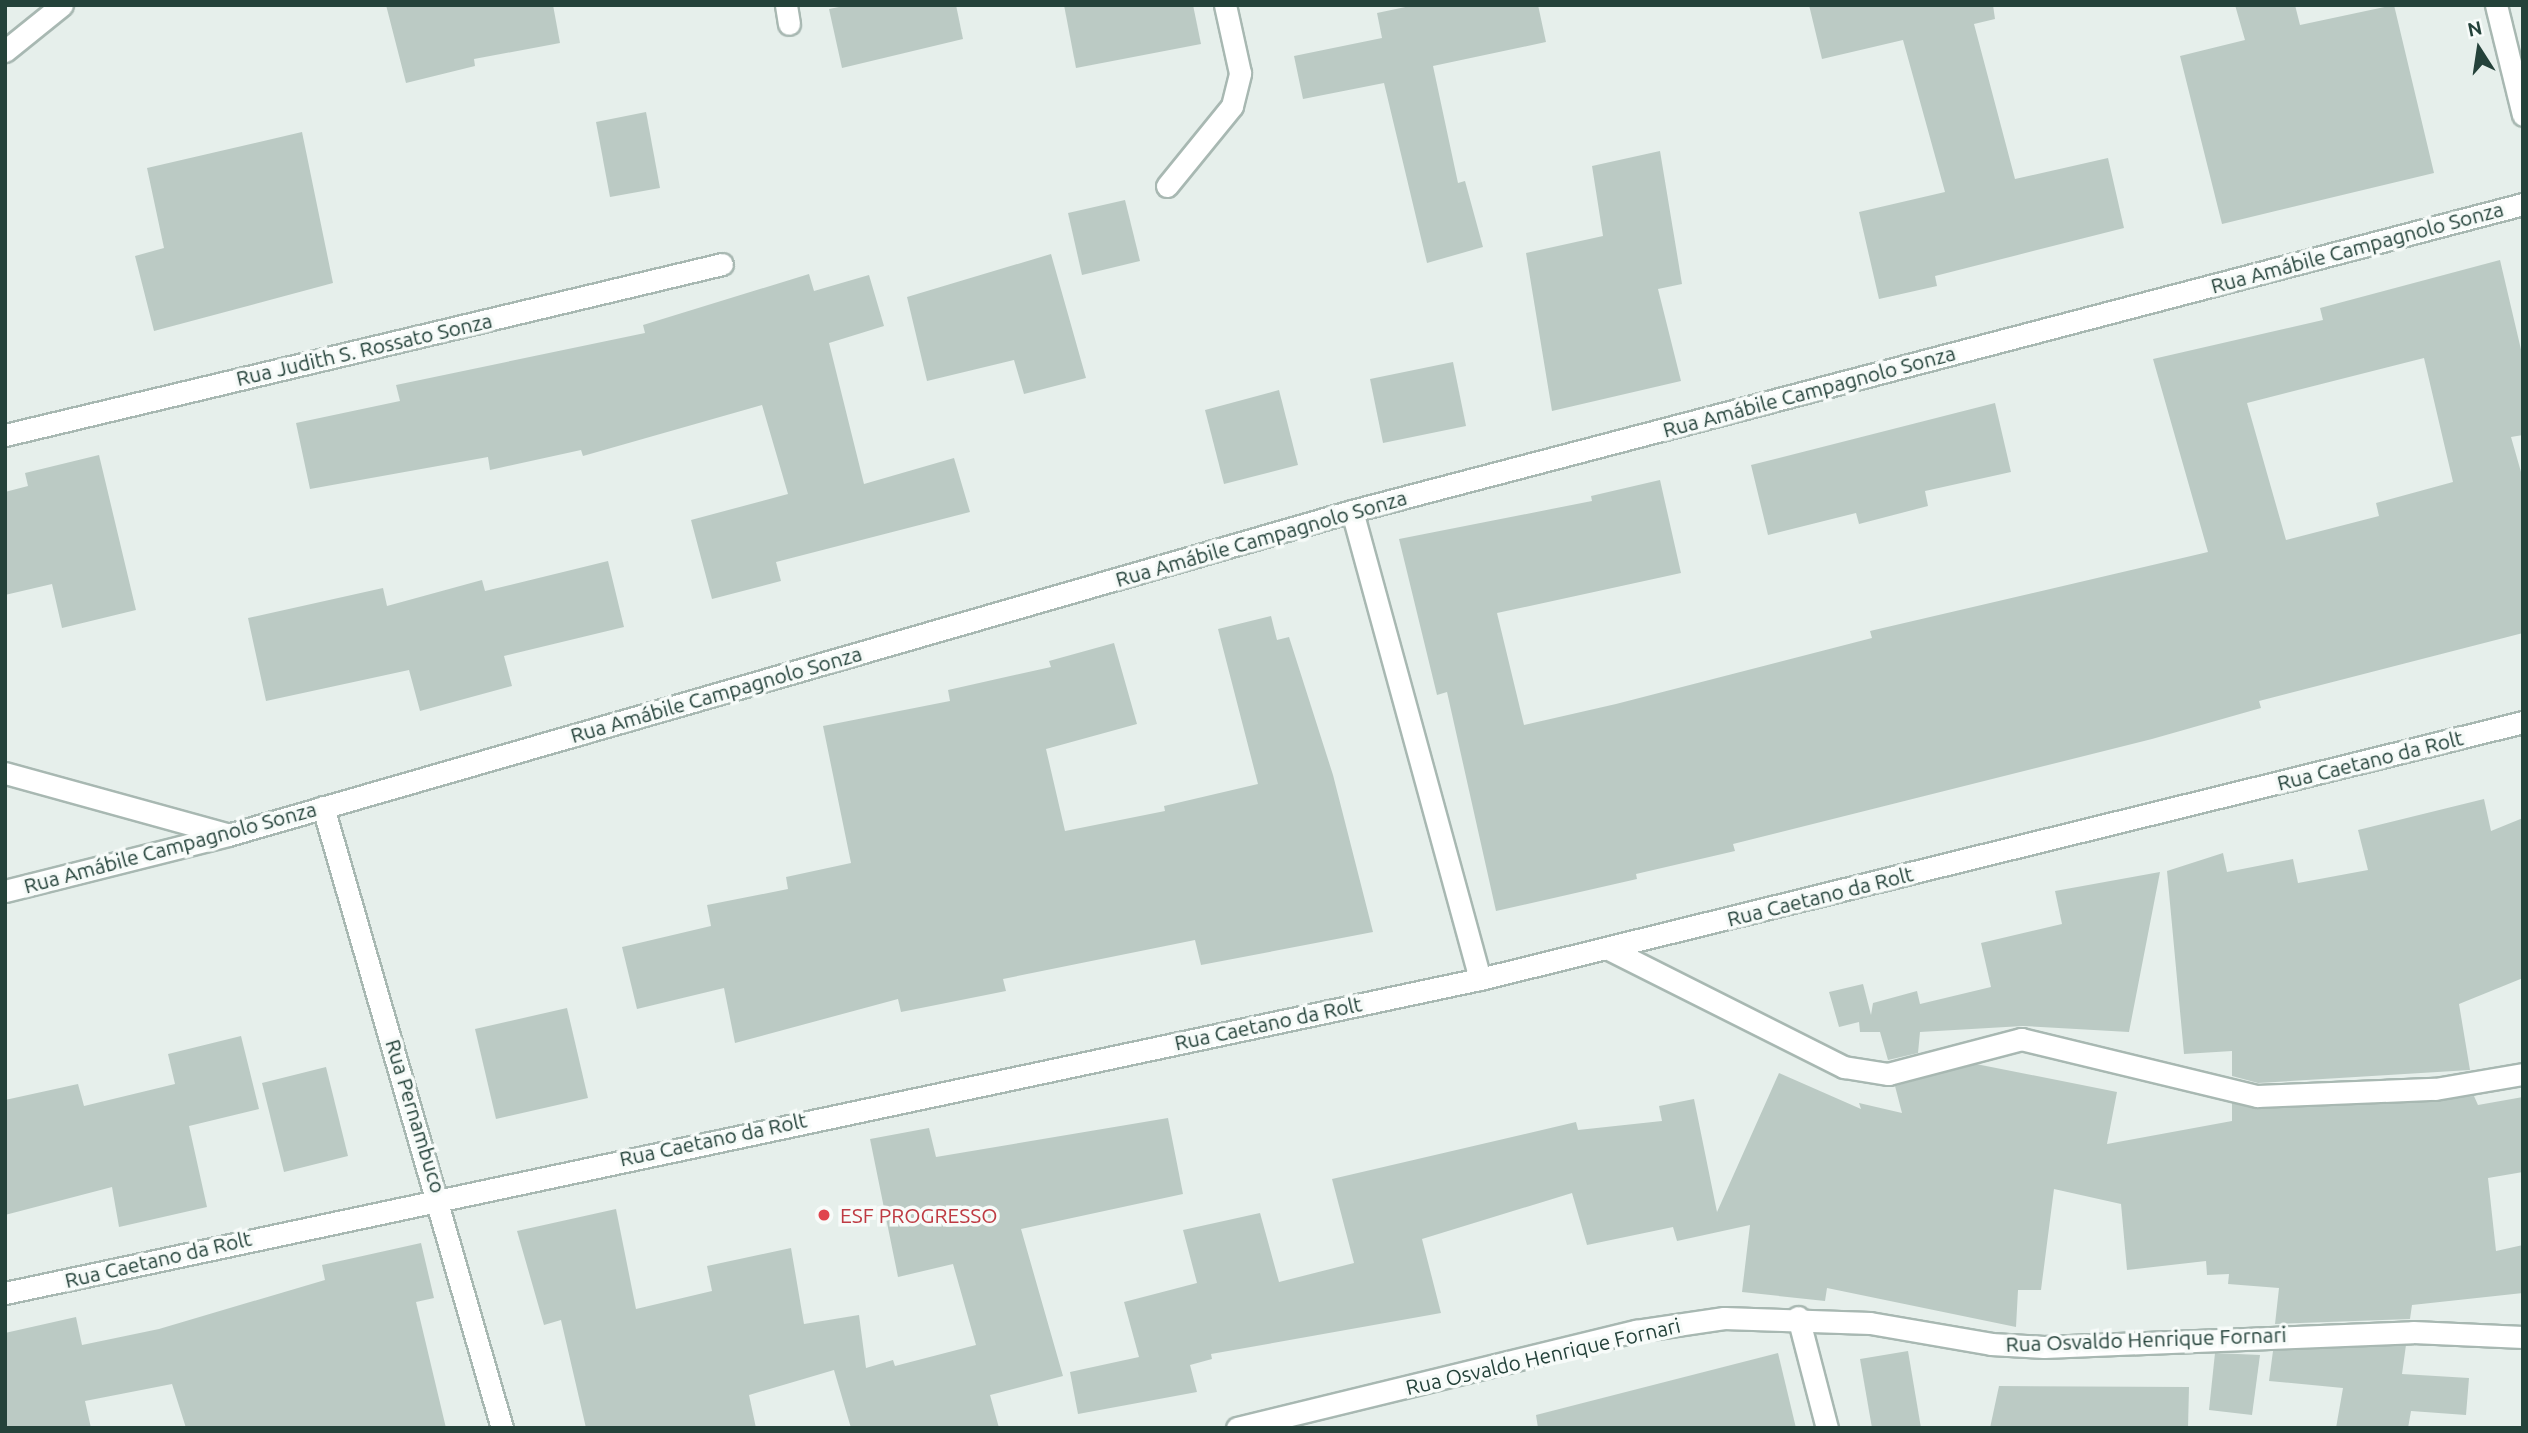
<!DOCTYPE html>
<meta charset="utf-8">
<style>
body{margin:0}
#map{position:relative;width:2528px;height:1433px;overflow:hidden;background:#e6efeb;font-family:Ubuntu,sans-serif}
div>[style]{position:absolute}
.building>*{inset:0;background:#bbcac4}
.roads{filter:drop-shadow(2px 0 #a8b8b2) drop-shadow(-2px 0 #a8b8b2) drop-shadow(0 2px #a8b8b2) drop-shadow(0 -2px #a8b8b2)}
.minor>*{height:21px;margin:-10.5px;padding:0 10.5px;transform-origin:10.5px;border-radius:10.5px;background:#fff}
.dots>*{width:19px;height:19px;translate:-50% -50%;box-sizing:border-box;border:4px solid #f7fbf9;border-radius:50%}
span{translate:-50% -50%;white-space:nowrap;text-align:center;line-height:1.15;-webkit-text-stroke:7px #f7fbf9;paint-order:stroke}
.street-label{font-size:21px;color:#24423a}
.health-label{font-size:21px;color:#be3a42}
.left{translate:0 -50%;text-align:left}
.frame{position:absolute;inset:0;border:7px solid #24423a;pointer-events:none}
.north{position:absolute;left:2444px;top:14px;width:70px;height:70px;-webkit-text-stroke:5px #f7fbf9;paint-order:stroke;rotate:348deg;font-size:19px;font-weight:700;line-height:28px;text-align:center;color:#24423a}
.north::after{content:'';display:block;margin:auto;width:24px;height:32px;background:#24423a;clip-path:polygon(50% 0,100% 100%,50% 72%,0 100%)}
</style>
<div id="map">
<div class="building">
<i style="clip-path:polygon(386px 5px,553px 5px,560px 43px,474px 59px,475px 66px,406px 83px)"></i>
<i style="clip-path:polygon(849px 5px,956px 5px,963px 39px,842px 68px,829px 9px)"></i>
<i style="clip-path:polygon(1064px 5px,1193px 5px,1201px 44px,1076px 68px)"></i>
<i style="clip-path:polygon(1415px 5px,1538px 5px,1546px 42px,1433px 66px,1458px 183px,1465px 181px,1483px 247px,1427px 263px,1384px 83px,1303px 99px,1294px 56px,1382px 38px,1377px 13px)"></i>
<i style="clip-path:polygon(1809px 5px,1993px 5px,1995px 19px,1974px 24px,2015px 179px,2108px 158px,2124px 228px,1935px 276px,1937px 286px,1879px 299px,1859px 212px,1945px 192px,1903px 40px,1822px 59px)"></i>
<i style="clip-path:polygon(2235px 5px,2295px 5px,2300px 25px,2394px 5px,2434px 173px,2222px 224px,2180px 56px,2245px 40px)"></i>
<i style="clip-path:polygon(646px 112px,660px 188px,610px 197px,596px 122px)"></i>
<i style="clip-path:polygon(302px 132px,333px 283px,154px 331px,135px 256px,164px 248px,147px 168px)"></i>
<i style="clip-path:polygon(1660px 151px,1682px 284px,1658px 289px,1681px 381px,1552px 411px,1526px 253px,1603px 236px,1592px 166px)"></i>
<i style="clip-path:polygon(1125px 200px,1140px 261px,1082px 275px,1068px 213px)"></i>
<i style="clip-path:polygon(1051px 254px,1086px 378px,1024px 394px,1014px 360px,927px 381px,907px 297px)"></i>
<i style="clip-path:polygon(evenodd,2500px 260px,2523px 358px,2523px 435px,2511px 437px,2523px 479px,2523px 633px,2259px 701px,2261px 708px,2152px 739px,1733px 844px,1735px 851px,1636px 874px,1637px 879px,1496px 911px,1447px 692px,1437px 695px,1399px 539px,1592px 501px,1591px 496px,1660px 480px,1681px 573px,1497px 613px,1524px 725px,1616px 704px,1872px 638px,1870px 631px,2208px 552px,2153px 359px,2323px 320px,2320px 308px,2500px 260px,2424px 358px,2453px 482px,2376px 503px,2379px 516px,2286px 540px,2247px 403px,2424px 358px)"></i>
<i style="clip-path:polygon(809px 274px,814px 291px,869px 275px,884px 326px,829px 343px,864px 484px,954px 458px,970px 512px,776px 562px,781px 581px,712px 599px,691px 520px,788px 494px,762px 405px,583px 456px,581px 450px,490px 470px,488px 457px,310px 489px,296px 423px,400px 401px,396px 385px,645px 333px,643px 325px)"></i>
<i style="clip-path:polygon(1453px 362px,1466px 426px,1383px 443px,1370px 379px)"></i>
<i style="clip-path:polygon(1279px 390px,1298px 465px,1224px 484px,1205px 410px)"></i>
<i style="clip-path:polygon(1995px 403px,2011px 472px,1925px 491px,1928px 506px,1859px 524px,1856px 513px,1768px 535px,1751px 465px)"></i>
<i style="clip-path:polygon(99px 455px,136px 610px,62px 628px,52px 584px,5px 595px,5px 492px,28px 486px,25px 473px)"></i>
<i style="clip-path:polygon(608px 561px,624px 627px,504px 656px,512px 686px,420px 711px,409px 670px,266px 701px,248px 618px,383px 588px,387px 606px,482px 580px,485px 591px)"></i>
<i style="clip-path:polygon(1271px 616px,1277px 640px,1289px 637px,1333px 775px,1373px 932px,1201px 965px,1195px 940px,1003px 979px,1006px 991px,901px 1012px,898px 999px,735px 1043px,724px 988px,637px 1009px,622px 947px,711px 926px,707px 905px,788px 889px,786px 877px,851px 863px,823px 726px,950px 701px,948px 690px,1051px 667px,1049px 661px,1114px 643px,1137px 724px,1046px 749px,1065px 831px,1165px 811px,1164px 806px,1258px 784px,1218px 629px)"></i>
<i style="clip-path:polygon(2484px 799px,2491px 831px,2523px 818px,2523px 978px,2459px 1004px,2470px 1070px,2258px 1083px,2232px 1076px,2232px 1051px,2184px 1054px,2167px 871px,2223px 853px,2227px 872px,2293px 859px,2298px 883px,2368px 870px,2358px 830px)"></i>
<i style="clip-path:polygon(2160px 872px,2129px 1032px,2023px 1026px,1920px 1032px,1918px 1053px,1888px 1060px,1880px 1032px,1860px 1032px,1859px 1022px,1839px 1027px,1829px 992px,1863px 984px,1871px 1015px,1873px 1003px,1917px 991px,1920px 1004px,1991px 987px,1981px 943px,2062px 924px,2055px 891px)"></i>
<i style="clip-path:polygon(567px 1008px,588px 1098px,496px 1119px,475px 1029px)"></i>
<i style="clip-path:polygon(241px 1036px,259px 1109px,189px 1126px,207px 1207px,119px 1227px,112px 1187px,5px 1215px,5px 1100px,78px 1084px,84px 1106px,175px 1084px,168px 1054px)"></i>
<i style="clip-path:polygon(1976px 1064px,2117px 1092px,2107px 1144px,2232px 1121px,2232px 1103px,2258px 1109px,2474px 1096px,2478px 1105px,2523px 1097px,2523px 1172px,2488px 1178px,2496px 1251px,2523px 1245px,2523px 1293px,2412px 1305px,2410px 1319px,2275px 1324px,2279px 1288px,2228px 1284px,2229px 1274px,2207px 1275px,2206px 1261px,2127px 1270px,2121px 1204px,2054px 1189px,2041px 1290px,2018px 1290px,2016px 1327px,1827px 1288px,1825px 1301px,1742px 1292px,1750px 1225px,1677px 1241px,1673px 1227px,1587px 1245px,1572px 1193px,1422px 1239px,1441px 1313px,1211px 1354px,1212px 1359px,1190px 1365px,1197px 1392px,1078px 1414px,1070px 1372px,1139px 1357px,1124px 1302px,1197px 1283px,1183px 1230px,1260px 1213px,1279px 1282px,1354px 1263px,1332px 1179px,1576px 1122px,1578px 1130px,1662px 1121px,1659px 1106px,1694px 1099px,1717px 1212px,1779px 1073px,1861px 1109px,1859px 1103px,1902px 1113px,1895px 1086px)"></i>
<i style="clip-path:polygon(326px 1067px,348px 1156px,284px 1172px,262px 1083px)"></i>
<i style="clip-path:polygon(1168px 1118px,1183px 1194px,1021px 1229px,1063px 1376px,990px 1395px,999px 1428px,851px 1428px,834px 1370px,749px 1395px,756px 1428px,586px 1428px,561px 1320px,544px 1325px,517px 1231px,616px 1209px,636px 1309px,712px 1291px,707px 1266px,791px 1248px,804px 1324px,859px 1315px,866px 1368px,893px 1360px,895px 1366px,976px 1345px,953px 1264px,898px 1277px,870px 1139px,929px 1128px,936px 1157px)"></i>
<i style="clip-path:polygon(421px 1243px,434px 1298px,416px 1302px,446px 1428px,186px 1428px,172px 1384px,85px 1401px,91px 1428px,5px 1428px,5px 1333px,76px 1317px,82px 1345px,159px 1329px,325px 1280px,322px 1265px)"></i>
<i style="clip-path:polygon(2406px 1345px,2402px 1374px,2469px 1378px,2466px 1415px,2411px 1411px,2408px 1428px,2336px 1428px,2343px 1388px,2269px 1381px,2273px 1351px)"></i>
<i style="clip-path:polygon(1908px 1351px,1921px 1428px,1872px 1428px,1860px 1359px)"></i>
<i style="clip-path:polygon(1778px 1353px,1796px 1428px,1538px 1428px,1536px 1415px)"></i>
<i style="clip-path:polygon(2215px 1353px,2260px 1355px,2252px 1415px,2209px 1410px)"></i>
<i style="clip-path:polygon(1999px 1386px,2189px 1387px,2188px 1428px,1990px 1428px)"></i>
</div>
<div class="roads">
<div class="minor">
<i style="left:786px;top:5px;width:19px;rotate:81deg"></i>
<i style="left:2496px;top:5px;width:113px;rotate:76.2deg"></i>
<i style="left:5px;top:51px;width:73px;rotate:-38.9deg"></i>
<i style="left:1167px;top:186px;width:103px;rotate:-50.9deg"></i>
<i style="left:1232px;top:106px;width:34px;rotate:-76deg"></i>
<i style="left:1240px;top:73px;width:70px;rotate:-102.4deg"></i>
<i style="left:5px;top:435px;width:737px;rotate:-13.41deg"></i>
<i style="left:1352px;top:511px;width:485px;rotate:74.7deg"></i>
<i style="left:5px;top:773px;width:229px;rotate:15.4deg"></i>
<i style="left:323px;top:807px;width:646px;rotate:73.92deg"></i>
<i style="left:5px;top:891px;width:230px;rotate:-14.1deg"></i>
<i style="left:228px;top:835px;width:1170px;rotate:-16.08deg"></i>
<i style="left:1352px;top:511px;width:1211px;rotate:-14.69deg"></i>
<i style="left:1609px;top:949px;width:263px;rotate:26.7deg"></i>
<i style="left:1844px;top:1067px;width:45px;rotate:9deg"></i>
<i style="left:1888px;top:1074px;width:138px;rotate:-14.7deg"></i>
<i style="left:2021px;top:1039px;width:243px;rotate:13.6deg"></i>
<i style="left:2257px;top:1096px;width:178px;rotate:-2.3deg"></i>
<i style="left:2435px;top:1089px;width:89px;rotate:-9.7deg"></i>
<i style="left:5px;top:1293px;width:1508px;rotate:-12.02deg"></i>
<i style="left:1480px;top:979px;width:1074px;rotate:-13.84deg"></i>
<i style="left:1798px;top:1317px;width:115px;rotate:75.4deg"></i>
<i style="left:1237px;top:1428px;width:411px;rotate:-13.7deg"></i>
<i style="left:1636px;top:1331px;width:89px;rotate:-8.4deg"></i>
<i style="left:1724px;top:1318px;width:146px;rotate:2deg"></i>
<i style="left:1870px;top:1323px;width:123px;rotate:9.8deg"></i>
<i style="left:1991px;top:1344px;width:53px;rotate:3.2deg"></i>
<i style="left:2044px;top:1347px;width:369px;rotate:-2.3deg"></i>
<i style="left:2413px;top:1332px;width:110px;rotate:2.6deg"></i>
</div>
</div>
<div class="dots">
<i style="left:824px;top:1215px;background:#e0444e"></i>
</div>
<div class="street-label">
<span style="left:2357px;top:247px;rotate:-15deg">Rua Amábile Campagnolo Sonza</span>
<span style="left:364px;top:349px;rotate:-13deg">Rua Judith S. Rossato Sonza</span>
<span style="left:1809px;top:391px;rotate:-15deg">Rua Amábile Campagnolo Sonza</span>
<span style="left:1261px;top:538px;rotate:-16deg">Rua Amábile Campagnolo Sonza</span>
<span style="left:716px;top:694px;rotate:-16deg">Rua Amábile Campagnolo Sonza</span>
<span style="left:2370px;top:760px;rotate:-14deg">Rua Caetano da Rolt</span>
<span style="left:170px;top:847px;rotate:-15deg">Rua Amábile Campagnolo Sonza</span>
<span style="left:1820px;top:896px;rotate:-14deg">Rua Caetano da Rolt</span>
<span style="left:1268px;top:1023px;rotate:-12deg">Rua Caetano da Rolt</span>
<span style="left:416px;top:1116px;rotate:73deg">Rua Pernambuco</span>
<span style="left:713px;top:1139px;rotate:-12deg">Rua Caetano da Rolt</span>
<span style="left:158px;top:1259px;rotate:-13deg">Rua Caetano da Rolt</span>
<span style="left:2146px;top:1339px;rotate:-2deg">Rua Osvaldo Henrique Fornari</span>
<span style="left:1543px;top:1356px;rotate:-13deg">Rua Osvaldo Henrique Fornari</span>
</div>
<div class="health-label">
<span class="left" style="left:840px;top:1215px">ESF PROGRESSO</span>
</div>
<div class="frame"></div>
<div class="north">N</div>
</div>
